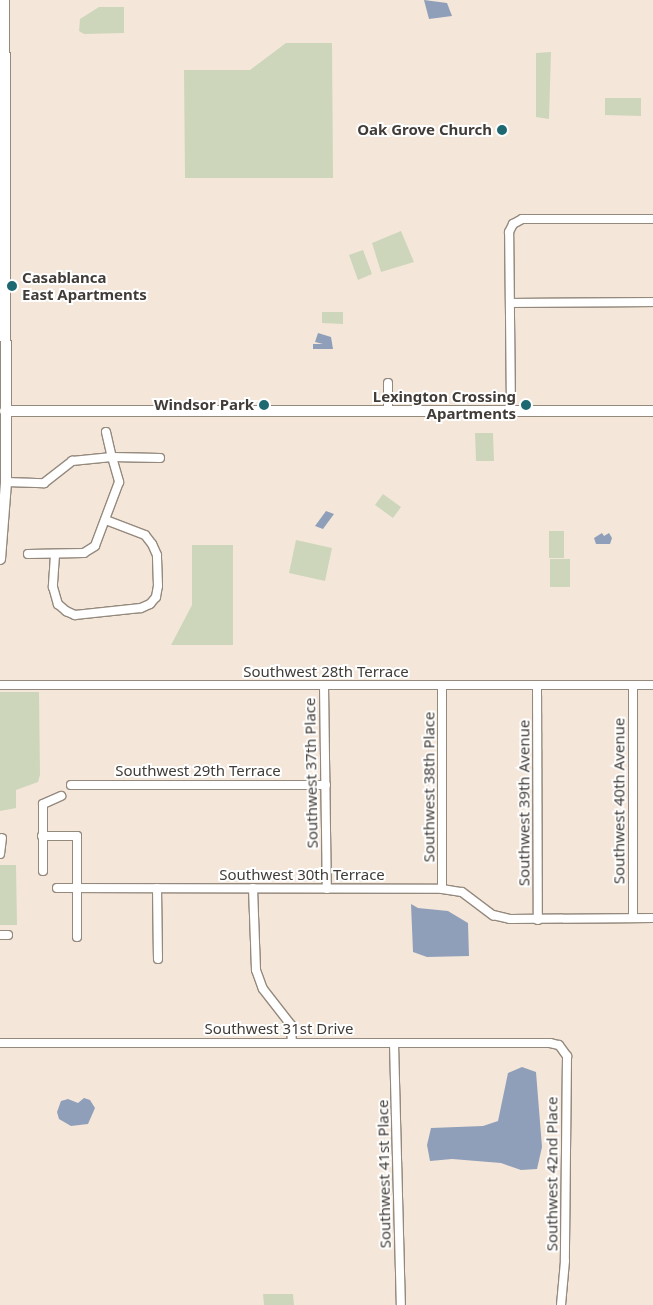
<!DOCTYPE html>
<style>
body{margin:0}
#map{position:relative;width:653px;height:1305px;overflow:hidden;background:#f4e7da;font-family:"Noto Sans",sans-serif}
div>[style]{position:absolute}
.green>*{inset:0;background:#cdd6ba}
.water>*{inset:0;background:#8f9fb9}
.roads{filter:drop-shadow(1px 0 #94897d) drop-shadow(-1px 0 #94897d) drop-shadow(0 1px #94897d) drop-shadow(0 -1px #94897d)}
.street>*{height:8px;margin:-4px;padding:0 4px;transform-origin:4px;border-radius:4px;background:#fff}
.secondary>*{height:10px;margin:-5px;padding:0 5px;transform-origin:5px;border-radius:5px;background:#fff}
.dots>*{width:14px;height:14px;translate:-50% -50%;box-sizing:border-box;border:2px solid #fff;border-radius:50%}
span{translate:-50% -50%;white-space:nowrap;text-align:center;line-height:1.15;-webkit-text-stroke:4px #fff;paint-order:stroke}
.poi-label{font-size:15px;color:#413c37;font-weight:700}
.right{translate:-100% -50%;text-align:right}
.left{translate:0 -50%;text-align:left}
.street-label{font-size:15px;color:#413c37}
</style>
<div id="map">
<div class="green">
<i style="clip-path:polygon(99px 7px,124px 7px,124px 33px,84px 34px,79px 31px,80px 19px)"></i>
<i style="clip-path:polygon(286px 43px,332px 43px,333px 178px,185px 178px,184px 70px,250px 70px)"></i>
<i style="clip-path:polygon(551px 52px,549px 119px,536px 117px,536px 53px)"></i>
<i style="clip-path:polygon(605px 98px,641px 98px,641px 116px,605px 115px)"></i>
<i style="clip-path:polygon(401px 231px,414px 262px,381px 272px,372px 243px)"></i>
<i style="clip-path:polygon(363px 250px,372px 274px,358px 280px,349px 255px)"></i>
<i style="clip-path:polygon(322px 312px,343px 312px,343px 324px,322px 323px)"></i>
<i style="clip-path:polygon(475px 433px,493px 433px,494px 461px,476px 461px)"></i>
<i style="clip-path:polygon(383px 494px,401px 507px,393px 518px,375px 505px)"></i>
<i style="clip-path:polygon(549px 531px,564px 531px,564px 558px,549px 558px)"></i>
<i style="clip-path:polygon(296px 540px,332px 548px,325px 581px,289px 573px)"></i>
<i style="clip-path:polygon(192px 545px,233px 545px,233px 645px,171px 645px,192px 605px)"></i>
<i style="clip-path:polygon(550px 559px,570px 559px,570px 587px,550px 587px)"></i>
<i style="clip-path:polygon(0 692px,39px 692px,40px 775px,38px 782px,16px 790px,16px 808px,0 811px)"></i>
<i style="clip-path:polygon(0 865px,16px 865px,17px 925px,0 925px)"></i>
<i style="clip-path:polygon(263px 1294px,293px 1294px,294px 1305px,264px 1305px)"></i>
</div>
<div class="water">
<i style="clip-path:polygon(424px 0,447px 3px,452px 16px,429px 19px)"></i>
<i style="clip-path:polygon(318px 333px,331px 337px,333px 349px,313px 349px,313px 344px,323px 344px,315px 342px)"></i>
<i style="clip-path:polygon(326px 511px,334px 514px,323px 529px,315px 526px)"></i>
<i style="clip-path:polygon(602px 533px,604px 536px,609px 533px,612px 538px,610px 544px,596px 544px,594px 538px)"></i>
<i style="clip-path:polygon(411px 904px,418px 908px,448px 911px,468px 923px,469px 956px,427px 957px,413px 952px)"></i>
<i style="clip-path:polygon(522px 1067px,536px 1072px,542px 1147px,537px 1169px,521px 1170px,501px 1163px,452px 1159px,430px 1161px,427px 1145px,431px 1128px,483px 1126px,498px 1121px,508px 1073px)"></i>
<i style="clip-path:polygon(84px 1098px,90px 1100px,95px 1108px,88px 1124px,71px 1126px,59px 1119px,57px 1112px,61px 1101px,68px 1099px,78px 1103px)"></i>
</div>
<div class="roads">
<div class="street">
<i style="left:510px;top:303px;width:143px;rotate:-0.4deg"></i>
<i style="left:388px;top:383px;width:28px;rotate:90deg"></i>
<i style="left:511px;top:411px;width:179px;rotate:-90.6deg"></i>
<i style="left:509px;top:232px;width:9px;rotate:-63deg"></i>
<i style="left:513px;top:224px;width:10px;rotate:-29deg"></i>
<i style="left:522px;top:219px;width:131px"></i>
<i style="left:106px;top:432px;width:26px;rotate:77deg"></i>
<i style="left:112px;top:457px;width:48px;rotate:1.2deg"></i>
<i style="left:6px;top:482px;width:38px;rotate:2deg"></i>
<i style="left:44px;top:483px;width:36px;rotate:-38deg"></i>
<i style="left:72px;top:461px;width:40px;rotate:-5.7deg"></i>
<i style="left:112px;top:457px;width:26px;rotate:74deg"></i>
<i style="left:119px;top:482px;width:68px;rotate:110.6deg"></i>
<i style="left:95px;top:546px;width:13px;rotate:148deg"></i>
<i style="left:84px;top:553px;width:56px;rotate:179deg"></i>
<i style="left:55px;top:555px;width:32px;rotate:94deg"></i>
<i style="left:53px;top:587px;width:18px;rotate:74deg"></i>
<i style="left:58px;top:604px;width:11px;rotate:41deg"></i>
<i style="left:66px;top:611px;width:10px;rotate:24deg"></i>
<i style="left:75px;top:615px;width:66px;rotate:-6.1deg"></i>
<i style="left:141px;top:608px;width:10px;rotate:-24deg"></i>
<i style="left:150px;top:604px;width:9px;rotate:-49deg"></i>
<i style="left:156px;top:597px;width:11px;rotate:-80deg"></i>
<i style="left:158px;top:586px;width:31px;rotate:-92deg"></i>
<i style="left:157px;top:555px;width:12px;rotate:-114deg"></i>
<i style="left:152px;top:544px;width:11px;rotate:-128deg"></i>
<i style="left:145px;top:535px;width:42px;rotate:-159deg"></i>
<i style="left:0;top:685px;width:653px"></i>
<i style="left:324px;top:686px;width:203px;rotate:89.2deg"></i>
<i style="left:537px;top:686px;width:234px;rotate:89.8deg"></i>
<i style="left:71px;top:785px;width:255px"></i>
<i style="left:42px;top:836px;width:35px"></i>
<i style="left:77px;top:836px;width:101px;rotate:90deg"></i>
<i style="left:0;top:854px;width:16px;rotate:-83deg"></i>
<i style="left:43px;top:871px;width:67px;rotate:-90deg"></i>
<i style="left:43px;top:804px;width:20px;rotate:-24deg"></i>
<i style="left:57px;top:888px;width:385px;rotate:0.1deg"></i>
<i style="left:442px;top:889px;width:20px;rotate:9deg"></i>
<i style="left:462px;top:892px;width:39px;rotate:37deg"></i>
<i style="left:493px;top:915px;width:17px;rotate:13deg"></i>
<i style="left:510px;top:919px;width:143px;rotate:-0.4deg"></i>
<i style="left:157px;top:888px;width:71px;rotate:89.2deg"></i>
<i style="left:253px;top:888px;width:82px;rotate:87.9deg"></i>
<i style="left:256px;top:970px;width:20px;rotate:70deg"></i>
<i style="left:263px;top:989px;width:46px;rotate:52.1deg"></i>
<i style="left:291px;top:1025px;width:18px;rotate:87deg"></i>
<i style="left:442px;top:889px;width:204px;rotate:-90deg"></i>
<i style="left:633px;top:918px;width:233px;rotate:-90deg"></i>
<i style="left:0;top:935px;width:8px"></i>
<i style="left:0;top:1043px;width:550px"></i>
<i style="left:550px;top:1043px;width:9px;rotate:13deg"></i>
<i style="left:559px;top:1045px;width:14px;rotate:54deg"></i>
<i style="left:567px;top:1056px;width:205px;rotate:90.6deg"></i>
<i style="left:565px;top:1261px;width:44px;rotate:95.2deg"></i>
<i style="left:394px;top:1043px;width:262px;rotate:88.5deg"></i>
</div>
<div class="secondary">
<i style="left:5px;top:411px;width:648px"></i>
<i style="left:0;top:559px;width:77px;rotate:-85.5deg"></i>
<i style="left:6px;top:482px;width:482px;rotate:-90.2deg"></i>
</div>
</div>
<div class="dots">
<i style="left:502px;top:130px;background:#1d6871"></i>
<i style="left:12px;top:286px;background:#1d6871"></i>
<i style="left:264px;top:405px;background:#1d6871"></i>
<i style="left:526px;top:405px;background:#1d6871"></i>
</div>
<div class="poi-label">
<span class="right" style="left:492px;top:130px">Oak Grove Church</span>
<span class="left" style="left:22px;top:286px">Casablanca<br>East Apartments</span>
<span class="right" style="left:516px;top:405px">Lexington Crossing<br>Apartments</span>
<span class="right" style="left:254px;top:405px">Windsor Park</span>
</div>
<div class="street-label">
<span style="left:326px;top:672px">Southwest 28th Terrace</span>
<span style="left:198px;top:771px">Southwest 29th Terrace</span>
<span style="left:311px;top:773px;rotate:-91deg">Southwest 37th Place</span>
<span style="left:429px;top:787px;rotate:-90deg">Southwest 38th Place</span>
<span style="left:619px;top:801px;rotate:-90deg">Southwest 40th Avenue</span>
<span style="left:524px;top:803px;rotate:-90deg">Southwest 39th Avenue</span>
<span style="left:302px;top:875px">Southwest 30th Terrace</span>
<span style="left:279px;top:1029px">Southwest 31st Drive</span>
<span style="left:384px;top:1174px;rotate:-91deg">Southwest 41st Place</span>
<span style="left:552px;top:1174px;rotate:-90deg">Southwest 42nd Place</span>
</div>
</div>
